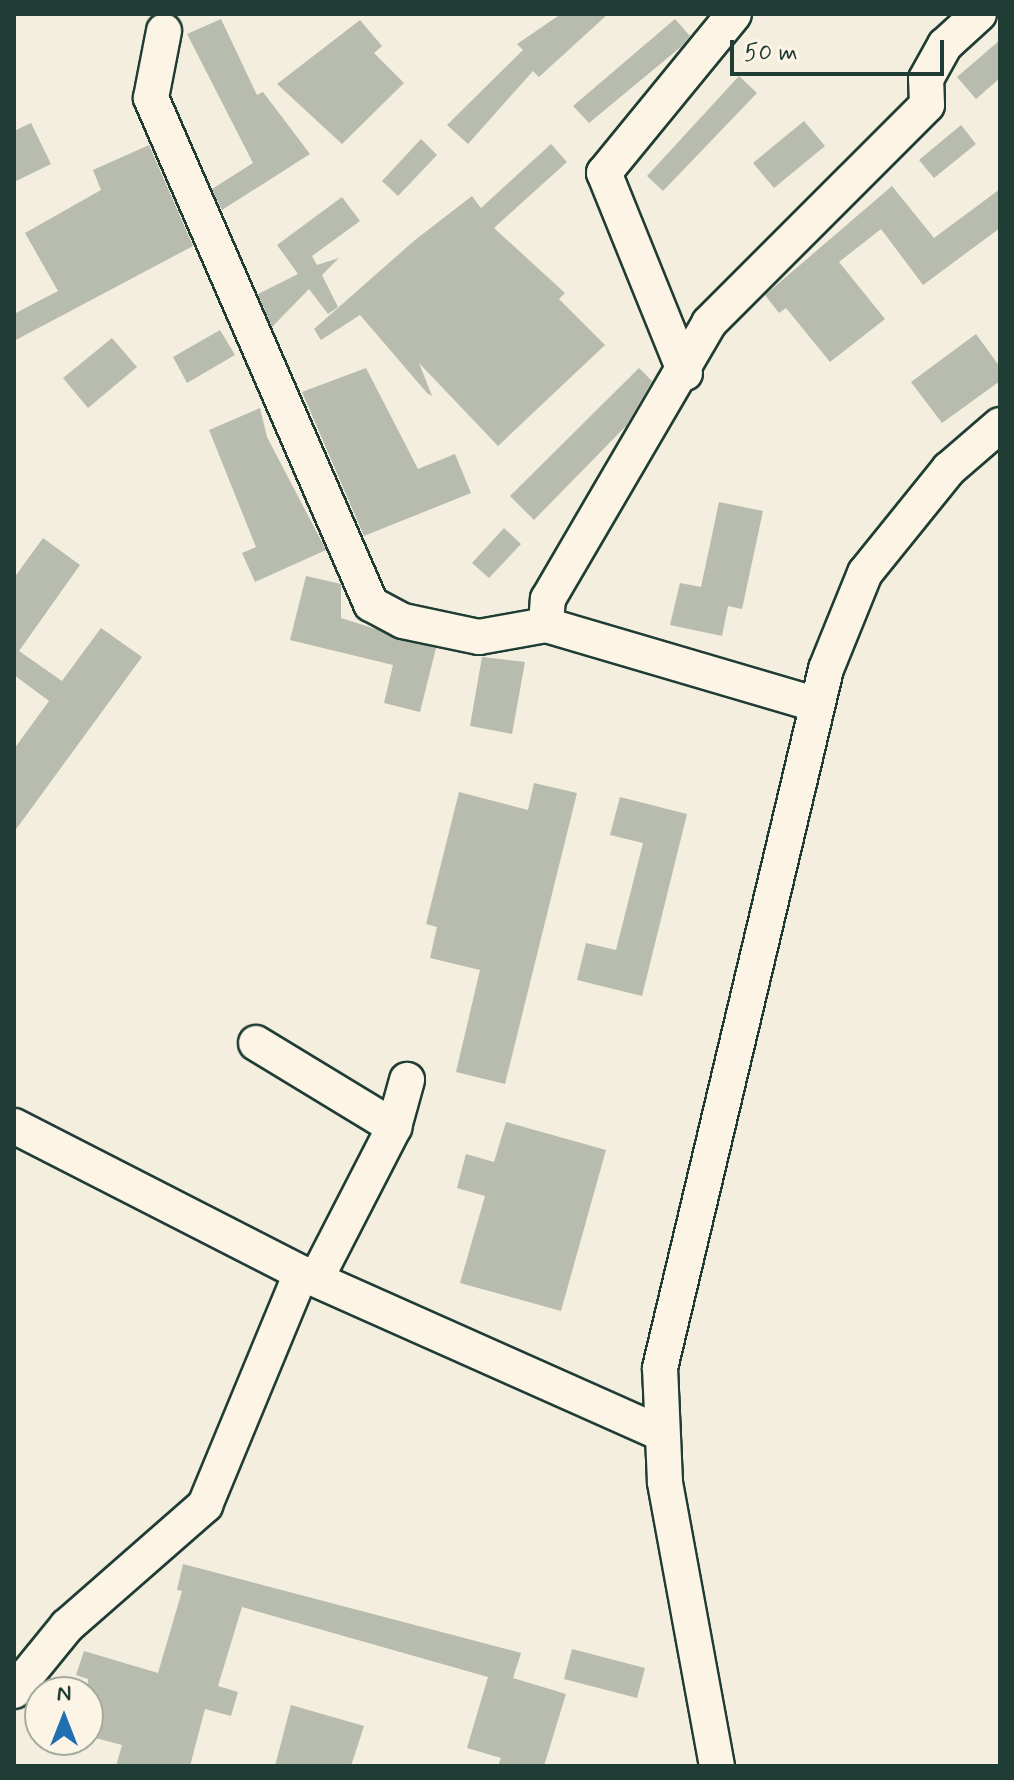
<!DOCTYPE html>
<style>
body{margin:0}
#map{position:relative;width:1014px;height:1780px;overflow:hidden;background:#f3eede;font-family:Mynerve,sans-serif}
div>[style]{position:absolute}
.building>*{inset:0;background:#b8bcae}
.roads{filter:drop-shadow(2px 0 #1f3d34) drop-shadow(-2px 0 #1f3d34) drop-shadow(0 2px #1f3d34) drop-shadow(0 -2px #1f3d34)}
.minor>*{height:34px;margin:-17px;padding:0 17px;transform-origin:17px;border-radius:17px;background:#fcf5e5}
span{translate:-50% -50%;white-space:nowrap;text-align:center;line-height:1.15;-webkit-text-stroke:7px #fcf5e5;paint-order:stroke}
.frame{position:absolute;inset:0;border:16px solid #1f3d34;pointer-events:none}
.north{position:absolute;left:24px;top:1676px;width:80px;height:80px;box-sizing:border-box;background:#fcf5e5;border:2px solid #a4ab9e;border-radius:50%;rotate:0deg;font-size:22px;font-weight:700;line-height:32px;text-align:center;color:#1f3d34}
.north::after{content:'';display:block;margin:auto;width:28px;height:36px;background:#1f6fb2;clip-path:polygon(50% 0,100% 100%,50% 72%,0 100%)}
.scale{position:absolute;left:730px;top:40px;width:214px;height:36px;box-sizing:border-box;border:4px solid #1f3d34;border-top:0;padding-left:10px;font-size:24px;line-height:28px;white-space:nowrap;color:#1f3d34;-webkit-text-stroke:6px #fcf5e5;paint-order:stroke}
</style>
<div id="map">
<div class="building">
<i style="clip-path:polygon(561px 14px,608px 14px,539px 77px,533px 71px,468px 144px,447px 125px,523px 50px,517px 44px)"></i>
<i style="clip-path:polygon(221px 19px,257px 95px,263px 92px,310px 154px,222px 210px,212px 189px,253px 163px,187px 34px)"></i>
<i style="clip-path:polygon(675px 19px,690px 36px,682px 46px,589px 123px,573px 106px)"></i>
<i style="clip-path:polygon(360px 20px,382px 46px,374px 53px,404px 83px,342px 144px,277px 84px)"></i>
<i style="clip-path:polygon(1000px 40px,1000px 78px,976px 99px,957px 77px)"></i>
<i style="clip-path:polygon(739px 76px,757px 93px,663px 191px,647px 176px)"></i>
<i style="clip-path:polygon(804px 121px,825px 146px,774px 188px,753px 163px)"></i>
<i style="clip-path:polygon(31px 123px,51px 164px,14px 182px,14px 131px)"></i>
<i style="clip-path:polygon(961px 125px,976px 144px,934px 178px,919px 160px)"></i>
<i style="clip-path:polygon(421px 139px,437px 155px,398px 196px,382px 181px)"></i>
<i style="clip-path:polygon(551px 144px,567px 162px,494px 228px,565px 293px,559px 299px,605px 345px,498px 446px,419px 363px,432px 396px,427px 393px,360px 315px,321px 340px,314px 329px,415px 240px,472px 196px,481px 208px)"></i>
<i style="clip-path:polygon(149px 145px,193px 246px,14px 341px,14px 314px,58px 291px,25px 233px,101px 190px,93px 170px)"></i>
<i style="clip-path:polygon(892px 186px,934px 238px,1000px 189px,1000px 228px,923px 285px,881px 229px,839px 262px,885px 319px,830px 362px,786px 308px,779px 313px,765px 295px)"></i>
<i style="clip-path:polygon(342px 197px,360px 221px,312px 256px,317px 265px,339px 258px,322px 275px,338px 307px,328px 314px,309px 289px,272px 327px,258px 294px,298px 274px,277px 245px)"></i>
<i style="clip-path:polygon(220px 330px,235px 355px,187px 383px,173px 357px)"></i>
<i style="clip-path:polygon(976px 334px,1000px 367px,1000px 381px,942px 423px,911px 382px)"></i>
<i style="clip-path:polygon(112px 338px,137px 367px,88px 408px,63px 378px)"></i>
<i style="clip-path:polygon(366px 368px,418px 469px,455px 454px,471px 493px,364px 536px,302px 392px)"></i>
<i style="clip-path:polygon(639px 368px,652px 381px,626px 426px,534px 520px,510px 496px)"></i>
<i style="clip-path:polygon(260px 408px,267px 437px,326px 550px,255px 582px,242px 553px,256px 547px,209px 430px)"></i>
<i style="clip-path:polygon(719px 502px,763px 511px,742px 609px,728px 606px,722px 636px,670px 625px,680px 583px,701px 587px)"></i>
<i style="clip-path:polygon(504px 528px,521px 544px,489px 578px,472px 563px)"></i>
<i style="clip-path:polygon(43px 538px,80px 565px,19px 651px,62px 681px,101px 628px,142px 657px,14px 832px,14px 749px,49px 701px,14px 675px,14px 578px)"></i>
<i style="clip-path:polygon(306px 576px,341px 584px,341px 618px,436px 648px,420px 712px,384px 703px,393px 665px,290px 640px)"></i>
<i style="clip-path:polygon(482px 657px,525px 662px,512px 734px,470px 726px)"></i>
<i style="clip-path:polygon(534px 783px,577px 793px,505px 1084px,456px 1072px,480px 970px,430px 958px,437px 927px,426px 924px,459px 792px,528px 810px)"></i>
<i style="clip-path:polygon(620px 797px,687px 814px,642px 996px,577px 980px,586px 943px,616px 950px,643px 843px,610px 835px)"></i>
<i style="clip-path:polygon(506px 1122px,606px 1150px,561px 1311px,460px 1283px,485px 1196px,457px 1188px,466px 1154px,494px 1162px)"></i>
<i style="clip-path:polygon(183px 1564px,521px 1653px,513px 1678px,566px 1694px,544px 1766px,498px 1766px,501px 1758px,467px 1748px,488px 1677px,242px 1607px,218px 1686px,238px 1692px,231px 1716px,205px 1709px,190px 1766px,116px 1766px,122px 1745px,88px 1736px,88px 1679px,76px 1675px,84px 1651px,158px 1673px,182px 1591px,177px 1590px)"></i>
<i style="clip-path:polygon(572px 1649px,645px 1668px,637px 1698px,564px 1679px)"></i>
<i style="clip-path:polygon(291px 1705px,364px 1726px,351px 1766px,275px 1766px)"></i>
</div>
<div class="roads">
<div class="minor">
<i style="left:164px;top:31px;width:68px;rotate:101deg"></i>
<i style="left:151px;top:98px;width:552px;rotate:66.5deg"></i>
<i style="left:371px;top:604px;width:36px;rotate:28deg"></i>
<i style="left:403px;top:621px;width:78px;rotate:11.9deg"></i>
<i style="left:479px;top:637px;width:68px;rotate:-10.2deg"></i>
<i style="left:546px;top:625px;width:280px;rotate:16.4deg"></i>
<i style="left:685px;top:373px;width:216px;rotate:-112deg"></i>
<i style="left:604px;top:173px;width:205px;rotate:-50.7deg"></i>
<i style="left:546px;top:625px;width:26px;rotate:-86deg"></i>
<i style="left:548px;top:599px;width:320px;rotate:-59.7deg"></i>
<i style="left:709px;top:323px;width:308px;rotate:-45deg"></i>
<i style="left:927px;top:105px;width:26px;rotate:-92deg"></i>
<i style="left:926px;top:79px;width:39px;rotate:-61deg"></i>
<i style="left:945px;top:45px;width:46px;rotate:-42.4deg"></i>
<i style="left:256px;top:1043px;width:162px;rotate:31.3deg"></i>
<i style="left:14px;top:1126px;width:322px;rotate:27.1deg"></i>
<i style="left:301px;top:1273px;width:391px;rotate:24deg"></i>
<i style="left:316px;top:1279px;width:171px;rotate:-62.8deg"></i>
<i style="left:394px;top:1127px;width:49px;rotate:-74.5deg"></i>
<i style="left:14px;top:1691px;width:84px;rotate:-50.8deg"></i>
<i style="left:67px;top:1626px;width:184px;rotate:-41.2deg"></i>
<i style="left:205px;top:1505px;width:251px;rotate:-67.5deg"></i>
<i style="left:717px;top:1766px;width:289px;rotate:-100.4deg"></i>
<i style="left:665px;top:1482px;width:114px;rotate:-92.5deg"></i>
<i style="left:660px;top:1368px;width:718px;rotate:-76.64deg"></i>
<i style="left:826px;top:669px;width:104px;rotate:-67.9deg"></i>
<i style="left:865px;top:573px;width:134px;rotate:-51.1deg"></i>
<i style="left:949px;top:469px;width:67px;rotate:-40.8deg"></i>
</div>
</div>
<div class="frame"></div>
<div class="north">N</div>
<div class="scale">50 m</div>
</div>
